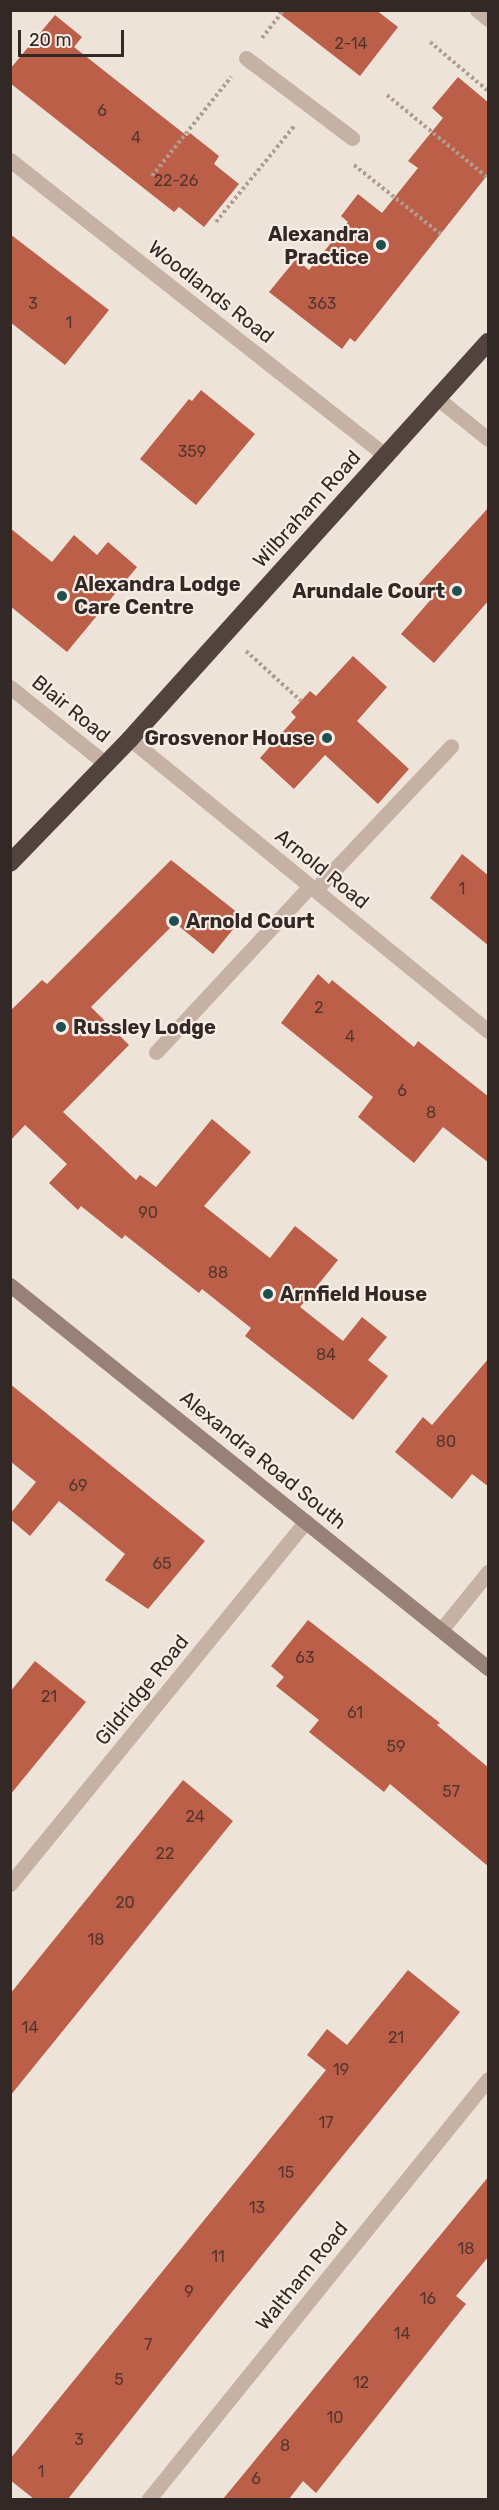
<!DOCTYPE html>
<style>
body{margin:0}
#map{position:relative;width:499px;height:2510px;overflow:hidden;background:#eee3d8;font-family:Rubik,sans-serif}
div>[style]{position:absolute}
.building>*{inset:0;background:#bc5f49}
.path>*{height:4px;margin-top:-2px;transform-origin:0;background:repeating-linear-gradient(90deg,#b19c90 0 3px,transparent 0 6px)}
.lane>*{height:15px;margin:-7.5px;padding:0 7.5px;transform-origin:7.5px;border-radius:7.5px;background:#c5b2a5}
.street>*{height:15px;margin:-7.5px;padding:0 7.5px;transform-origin:7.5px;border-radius:7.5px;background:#c5b2a5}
.secondary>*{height:15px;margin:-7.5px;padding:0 7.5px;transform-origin:7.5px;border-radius:7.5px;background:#988277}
.highway>*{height:18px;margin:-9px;padding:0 9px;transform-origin:9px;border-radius:9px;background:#52433e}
.dots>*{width:16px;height:16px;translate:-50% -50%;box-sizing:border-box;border:3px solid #f7ede4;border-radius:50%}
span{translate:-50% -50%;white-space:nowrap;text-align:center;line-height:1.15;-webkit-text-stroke:4.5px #f7ede4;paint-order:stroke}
.number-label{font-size:16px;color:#54362f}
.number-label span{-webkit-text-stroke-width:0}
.poi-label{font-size:20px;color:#322926;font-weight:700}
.right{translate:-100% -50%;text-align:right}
.left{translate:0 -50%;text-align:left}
.street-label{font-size:20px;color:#322926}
.frame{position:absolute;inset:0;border:12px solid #322926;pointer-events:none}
.scale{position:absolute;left:18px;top:30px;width:106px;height:27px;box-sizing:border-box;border:3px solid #322926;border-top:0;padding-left:8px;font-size:18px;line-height:21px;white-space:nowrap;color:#322926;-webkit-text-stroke:4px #f7ede4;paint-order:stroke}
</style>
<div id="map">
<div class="building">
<i style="clip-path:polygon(275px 10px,376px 10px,398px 27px,360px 76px)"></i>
<i style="clip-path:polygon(55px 15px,82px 37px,74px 47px,187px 136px,190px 133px,219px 156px,214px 164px,239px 184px,204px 227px,179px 207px,174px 212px,10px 83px,10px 69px)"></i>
<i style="clip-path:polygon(458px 77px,489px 103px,489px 173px,355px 342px,350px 338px,342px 349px,269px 292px,296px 259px,309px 270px,348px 222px,341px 216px,358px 194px,382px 213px,418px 168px,408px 161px,443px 118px,432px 108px)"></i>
<i style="clip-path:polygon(10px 234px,109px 310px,65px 365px,10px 322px)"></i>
<i style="clip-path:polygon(201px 390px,255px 434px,196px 505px,140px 459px,189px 399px,192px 401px)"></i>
<i style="clip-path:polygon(489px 507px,489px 600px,434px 663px,401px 634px,433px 597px,419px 584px)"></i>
<i style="clip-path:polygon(10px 528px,52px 562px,74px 535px,97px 555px,108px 542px,137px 567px,67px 652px,10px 606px)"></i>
<i style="clip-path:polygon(353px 656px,387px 687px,357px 721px,409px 769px,378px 804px,325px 755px,294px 789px,260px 758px,296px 717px,291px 712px,310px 691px,316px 696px)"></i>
<i style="clip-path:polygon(462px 854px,489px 876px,489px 946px,430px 898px)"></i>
<i style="clip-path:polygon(171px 860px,243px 917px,213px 954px,175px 923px,91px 1007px,129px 1045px,63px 1112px,136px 1180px,140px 1175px,156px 1187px,212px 1119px,251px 1152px,204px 1206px,270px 1258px,295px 1226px,338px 1260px,300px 1307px,343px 1341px,362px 1317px,387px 1337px,368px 1360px,388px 1376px,353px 1420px,245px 1336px,251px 1328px,202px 1289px,199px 1293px,125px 1235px,122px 1239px,81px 1206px,78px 1210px,49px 1183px,67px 1164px,25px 1125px,10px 1141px,10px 1011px,42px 980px,47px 984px)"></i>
<i style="clip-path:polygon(318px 974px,329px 984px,332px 980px,414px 1047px,418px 1041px,489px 1097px,489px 1163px,443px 1127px,414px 1163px,358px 1117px,373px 1097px,281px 1023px)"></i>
<i style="clip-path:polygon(489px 1358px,489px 1487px,472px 1474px,452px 1499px,395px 1452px,423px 1417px,432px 1425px)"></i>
<i style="clip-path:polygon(10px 1384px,205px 1541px,148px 1609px,105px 1580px,125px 1554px,59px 1501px,30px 1536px,10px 1519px,10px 1514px,36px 1482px,10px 1461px)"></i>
<i style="clip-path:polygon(308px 1620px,440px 1723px,437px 1725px,489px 1768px,489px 1867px,390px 1784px,384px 1792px,309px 1732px,319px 1720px,276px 1686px,284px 1677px,271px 1666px)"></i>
<i style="clip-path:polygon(35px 1661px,86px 1702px,10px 1795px,10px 1692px)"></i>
<i style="clip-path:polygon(183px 1780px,233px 1821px,10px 2096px,10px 1994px)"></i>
<i style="clip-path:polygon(408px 1970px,460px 2012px,227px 2298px,68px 2499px,34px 2499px,10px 2480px,10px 2459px,326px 2070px,307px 2055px,327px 2029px,347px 2045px)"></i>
<i style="clip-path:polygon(489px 2176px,489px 2256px,456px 2296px,466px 2304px,316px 2493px,303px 2481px,289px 2499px,223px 2499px)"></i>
</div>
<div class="path">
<i style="left:262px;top:38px;width:36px;rotate:-52deg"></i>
<i style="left:430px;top:42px;width:76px;rotate:40.2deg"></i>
<i style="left:387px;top:95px;width:131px;rotate:39.4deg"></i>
<i style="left:354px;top:165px;width:114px;rotate:38.6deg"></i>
<i style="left:152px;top:176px;width:127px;rotate:-51.4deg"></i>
<i style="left:216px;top:222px;width:125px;rotate:-50.8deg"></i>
<i style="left:246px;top:651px;width:74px;rotate:42.3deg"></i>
</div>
<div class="lane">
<i style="left:246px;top:58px;width:133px;rotate:37deg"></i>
<i style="left:315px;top:890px;width:198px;rotate:-46.6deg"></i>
<i style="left:156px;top:1052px;width:226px;rotate:-47.1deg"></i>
</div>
<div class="street">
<i style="left:477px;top:10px;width:14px;rotate:39deg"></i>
<i style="left:10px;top:160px;width:479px;rotate:38.2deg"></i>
<i style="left:437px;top:398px;width:65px;rotate:38.8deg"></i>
<i style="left:10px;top:687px;width:123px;rotate:38.7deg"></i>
<i style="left:130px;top:739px;width:462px;rotate:39.2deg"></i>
<i style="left:441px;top:1630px;width:75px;rotate:-51deg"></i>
<i style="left:10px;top:1884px;width:468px;rotate:-50.8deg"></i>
<i style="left:148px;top:2500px;width:541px;rotate:-51.08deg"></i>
</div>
<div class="secondary">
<i style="left:10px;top:1285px;width:613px;rotate:38.7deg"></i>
</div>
<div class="highway">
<i style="left:10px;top:863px;width:173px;rotate:-45.9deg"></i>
<i style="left:130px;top:739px;width:535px;rotate:-47.96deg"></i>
</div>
<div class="dots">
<i style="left:381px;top:245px;background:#1f4f4f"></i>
<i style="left:457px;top:591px;background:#1f4f4f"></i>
<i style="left:62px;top:596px;background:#1f4f4f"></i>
<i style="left:327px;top:738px;background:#1f4f4f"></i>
<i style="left:174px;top:921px;background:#1f4f4f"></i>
<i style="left:61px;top:1027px;background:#1f4f4f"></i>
<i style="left:268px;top:1294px;background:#1f4f4f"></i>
</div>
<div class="number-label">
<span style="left:351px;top:44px">2-14</span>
<span style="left:102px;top:111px">6</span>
<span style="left:136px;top:138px">4</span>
<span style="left:176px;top:181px">22-26</span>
<span style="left:33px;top:304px">3</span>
<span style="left:322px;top:304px">363</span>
<span style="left:69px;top:323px">1</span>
<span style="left:192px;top:452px">359</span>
<span style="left:462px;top:889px">1</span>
<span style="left:319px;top:1008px">2</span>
<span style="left:350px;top:1037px">4</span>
<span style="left:402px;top:1091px">6</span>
<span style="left:431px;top:1113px">8</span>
<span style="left:148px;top:1213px">90</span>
<span style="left:218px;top:1273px">88</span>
<span style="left:326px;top:1355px">84</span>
<span style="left:446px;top:1442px">80</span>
<span style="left:78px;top:1486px">69</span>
<span style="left:162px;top:1564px">65</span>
<span style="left:305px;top:1658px">63</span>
<span style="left:49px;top:1697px">21</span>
<span style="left:355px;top:1713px">61</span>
<span style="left:396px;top:1747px">59</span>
<span style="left:451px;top:1792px">57</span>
<span style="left:195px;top:1817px">24</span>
<span style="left:165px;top:1854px">22</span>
<span style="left:125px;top:1903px">20</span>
<span style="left:96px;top:1940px">18</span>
<span style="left:30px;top:2028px">14</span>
<span style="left:396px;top:2038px">21</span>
<span style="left:341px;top:2070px">19</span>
<span style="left:326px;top:2123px">17</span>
<span style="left:286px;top:2173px">15</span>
<span style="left:257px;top:2208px">13</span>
<span style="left:466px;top:2249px">18</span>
<span style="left:218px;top:2257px">11</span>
<span style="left:189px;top:2292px">9</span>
<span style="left:428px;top:2299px">16</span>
<span style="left:402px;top:2334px">14</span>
<span style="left:148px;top:2345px">7</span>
<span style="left:119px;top:2380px">5</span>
<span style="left:361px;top:2383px">12</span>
<span style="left:335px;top:2418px">10</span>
<span style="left:79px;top:2440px">3</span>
<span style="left:285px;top:2446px">8</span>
<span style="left:41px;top:2472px">1</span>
<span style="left:256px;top:2479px">6</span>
</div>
<div class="poi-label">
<span class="right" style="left:369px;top:246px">Alexandra<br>Practice</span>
<span class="left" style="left:74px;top:596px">Alexandra Lodge<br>Care Centre</span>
<span class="right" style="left:445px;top:591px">Arundale Court</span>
<span class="right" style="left:315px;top:738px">Grosvenor House</span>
<span class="left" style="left:186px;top:921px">Arnold Court</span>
<span class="left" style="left:73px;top:1027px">Russley Lodge</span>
<span class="left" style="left:280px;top:1294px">Arnfield House</span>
</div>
<div class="street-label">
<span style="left:211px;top:292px;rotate:38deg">Woodlands Road</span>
<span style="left:307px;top:509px;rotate:-48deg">Wilbraham Road</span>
<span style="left:71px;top:709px;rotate:39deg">Blair Road</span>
<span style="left:322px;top:869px;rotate:39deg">Arnold Road</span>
<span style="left:263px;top:1460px;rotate:39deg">Alexandra Road South</span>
<span style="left:142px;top:1690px;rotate:-51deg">Gildridge Road</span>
<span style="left:302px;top:2276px;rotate:-51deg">Waltham Road</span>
</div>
<div class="frame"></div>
<div class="scale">20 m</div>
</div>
